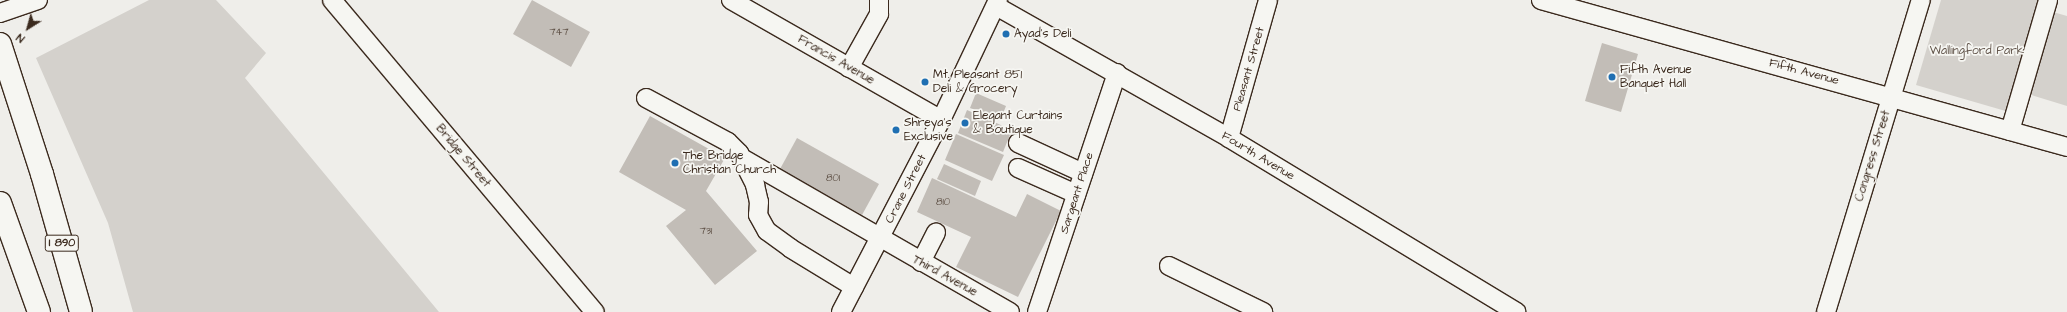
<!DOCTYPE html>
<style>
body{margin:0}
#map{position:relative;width:2067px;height:312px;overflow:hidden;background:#efeeea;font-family:"Architects Daughter",sans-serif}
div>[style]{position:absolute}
.green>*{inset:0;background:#d4d1cc}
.building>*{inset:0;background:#c2bdb7}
.roads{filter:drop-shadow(1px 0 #3b2a1e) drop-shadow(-1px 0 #3b2a1e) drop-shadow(0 1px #3b2a1e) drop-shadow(0 -1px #3b2a1e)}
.minor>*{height:18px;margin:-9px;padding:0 9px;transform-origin:9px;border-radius:9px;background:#f6f6f2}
.highway>*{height:22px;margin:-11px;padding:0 11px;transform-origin:11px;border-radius:11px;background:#f6f6f2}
.dots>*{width:11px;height:11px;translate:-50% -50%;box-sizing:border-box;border:2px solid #f6f6f2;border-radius:50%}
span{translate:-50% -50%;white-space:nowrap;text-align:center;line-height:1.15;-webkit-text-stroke:3.5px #f6f6f2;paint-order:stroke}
.number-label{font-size:10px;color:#5d4f44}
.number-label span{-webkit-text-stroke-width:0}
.shield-label span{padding:1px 3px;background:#f6f6f2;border:1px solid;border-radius:3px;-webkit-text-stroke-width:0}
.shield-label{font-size:11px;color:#3b2a1e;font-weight:700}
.poi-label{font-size:12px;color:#3b2a1e}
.left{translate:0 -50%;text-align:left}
.park-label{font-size:12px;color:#61544a}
.street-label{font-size:12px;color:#3b2a1e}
.north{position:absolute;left:8px;top:8px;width:40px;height:40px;-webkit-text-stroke:3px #f6f6f2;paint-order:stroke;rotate:217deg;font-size:11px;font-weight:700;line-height:16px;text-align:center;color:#3b2a1e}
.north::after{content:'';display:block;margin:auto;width:14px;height:18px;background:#3b2a1e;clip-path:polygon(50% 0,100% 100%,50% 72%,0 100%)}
</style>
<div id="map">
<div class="green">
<i style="clip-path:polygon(149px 0,216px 0,266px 53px,245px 78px,439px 312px,133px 312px,108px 223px,36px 58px)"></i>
<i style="clip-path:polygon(1941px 0,2042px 0,2009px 112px,1916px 85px)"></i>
<i style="clip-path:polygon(2053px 12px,2067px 16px,2067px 106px,2028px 94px)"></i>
</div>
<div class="building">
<i style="clip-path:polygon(532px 0,590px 32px,571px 67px,513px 34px)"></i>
<i style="clip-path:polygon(1602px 43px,1638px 54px,1621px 112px,1585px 101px)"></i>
<i style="clip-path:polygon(976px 93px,1006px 106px,1000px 121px,970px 108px)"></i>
<i style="clip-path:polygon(967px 110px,1012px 130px,1003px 152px,958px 133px)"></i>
<i style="clip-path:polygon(650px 116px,725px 158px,706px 191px,757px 251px,715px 285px,666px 226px,686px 210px,619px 172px)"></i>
<i style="clip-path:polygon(956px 134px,1004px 155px,992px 181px,945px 160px)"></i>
<i style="clip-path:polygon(797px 138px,879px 184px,862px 215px,780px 169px)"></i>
<i style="clip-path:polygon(944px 164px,981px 181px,975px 196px,937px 179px)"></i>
<i style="clip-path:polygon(932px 178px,1016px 217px,1027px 194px,1061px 211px,1018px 297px,956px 267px,971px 237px,917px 212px)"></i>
</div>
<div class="roads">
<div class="minor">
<i style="left:332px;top:0;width:408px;rotate:49.9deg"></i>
<i style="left:731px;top:0;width:242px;rotate:29.7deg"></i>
<i style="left:1541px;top:0;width:546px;rotate:15.61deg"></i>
<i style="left:996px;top:6px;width:268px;rotate:29.5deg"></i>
<i style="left:1229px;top:138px;width:336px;rotate:31.2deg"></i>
<i style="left:0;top:13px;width:40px;rotate:-18.9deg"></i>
<i style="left:849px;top:68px;width:62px;rotate:-60.9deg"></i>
<i style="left:879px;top:14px;width:14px;rotate:-90deg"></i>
<i style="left:646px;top:98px;width:93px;rotate:28.2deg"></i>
<i style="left:728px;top:142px;width:16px;rotate:45deg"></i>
<i style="left:739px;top:153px;width:36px;rotate:63deg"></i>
<i style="left:755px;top:185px;width:17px;rotate:77deg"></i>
<i style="left:759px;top:202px;width:13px;rotate:94deg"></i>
<i style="left:758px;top:215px;width:18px;rotate:61deg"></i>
<i style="left:767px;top:231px;width:29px;rotate:36deg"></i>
<i style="left:790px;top:248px;width:75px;rotate:31.4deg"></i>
<i style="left:2010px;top:131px;width:136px;rotate:-73.8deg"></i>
<i style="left:1229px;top:138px;width:143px;rotate:-74.2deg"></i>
<i style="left:1018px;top:143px;width:72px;rotate:24.8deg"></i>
<i style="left:742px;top:158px;width:309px;rotate:29.9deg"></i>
<i style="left:1018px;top:168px;width:64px;rotate:24.1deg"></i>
<i style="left:921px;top:262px;width:33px;rotate:-63deg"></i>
<i style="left:1169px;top:266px;width:105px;rotate:26.1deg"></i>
<i style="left:841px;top:312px;width:216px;rotate:-62.5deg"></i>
<i style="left:941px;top:120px;width:133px;rotate:-64.6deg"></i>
<i style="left:1037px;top:312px;width:252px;rotate:-71.5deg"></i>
<i style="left:1826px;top:312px;width:326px;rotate:-73.1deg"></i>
</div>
<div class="highway">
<i style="left:0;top:44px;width:137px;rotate:72.1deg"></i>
<i style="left:42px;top:174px;width:143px;rotate:74.2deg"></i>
<i style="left:0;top:203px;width:116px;rotate:70.3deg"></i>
</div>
</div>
<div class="dots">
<i style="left:1006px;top:34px;background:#1f6fb2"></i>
<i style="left:1612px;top:77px;background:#1f6fb2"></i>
<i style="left:925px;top:82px;background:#1f6fb2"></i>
<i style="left:965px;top:123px;background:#1f6fb2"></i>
<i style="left:896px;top:130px;background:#1f6fb2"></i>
<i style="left:675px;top:163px;background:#1f6fb2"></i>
</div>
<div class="number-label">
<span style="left:559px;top:33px">747</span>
<span style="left:833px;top:179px">801</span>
<span style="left:943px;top:203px">810</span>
<span style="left:706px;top:232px">731</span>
</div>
<div class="shield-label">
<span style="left:62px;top:243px">I 890</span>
</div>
<div class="poi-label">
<span class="left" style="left:1014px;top:34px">Ayad's Deli</span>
<span class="left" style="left:1620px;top:77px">Fifth Avenue<br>Banquet Hall</span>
<span class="left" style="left:933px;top:82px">Mt. Pleasant 851<br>Deli &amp; Grocery</span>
<span class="left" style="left:973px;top:123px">Elegant Curtains<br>&amp; Boutique</span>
<span class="left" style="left:904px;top:130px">Shreya's<br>Exclusive</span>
<span class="left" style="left:683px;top:163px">The Bridge<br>Christian Church</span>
</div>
<div class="park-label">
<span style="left:1977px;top:51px">Wallingford Park</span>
</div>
<div class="street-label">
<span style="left:836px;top:60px;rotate:30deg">Francis Avenue</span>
<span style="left:1249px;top:69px;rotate:-74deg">Pleasant Street</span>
<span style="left:1804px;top:72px;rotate:15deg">Fifth Avenue</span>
<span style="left:463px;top:156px;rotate:50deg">Bridge Street</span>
<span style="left:1258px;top:156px;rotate:31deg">Fourth Avenue</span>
<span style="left:1873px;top:156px;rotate:-73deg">Congress Street</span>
<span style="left:906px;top:189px;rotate:-63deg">Crane Street</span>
<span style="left:1077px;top:193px;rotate:-72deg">Sargeant Place</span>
<span style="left:945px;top:276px;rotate:29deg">Third Avenue</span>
</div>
<div class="north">N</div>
</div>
